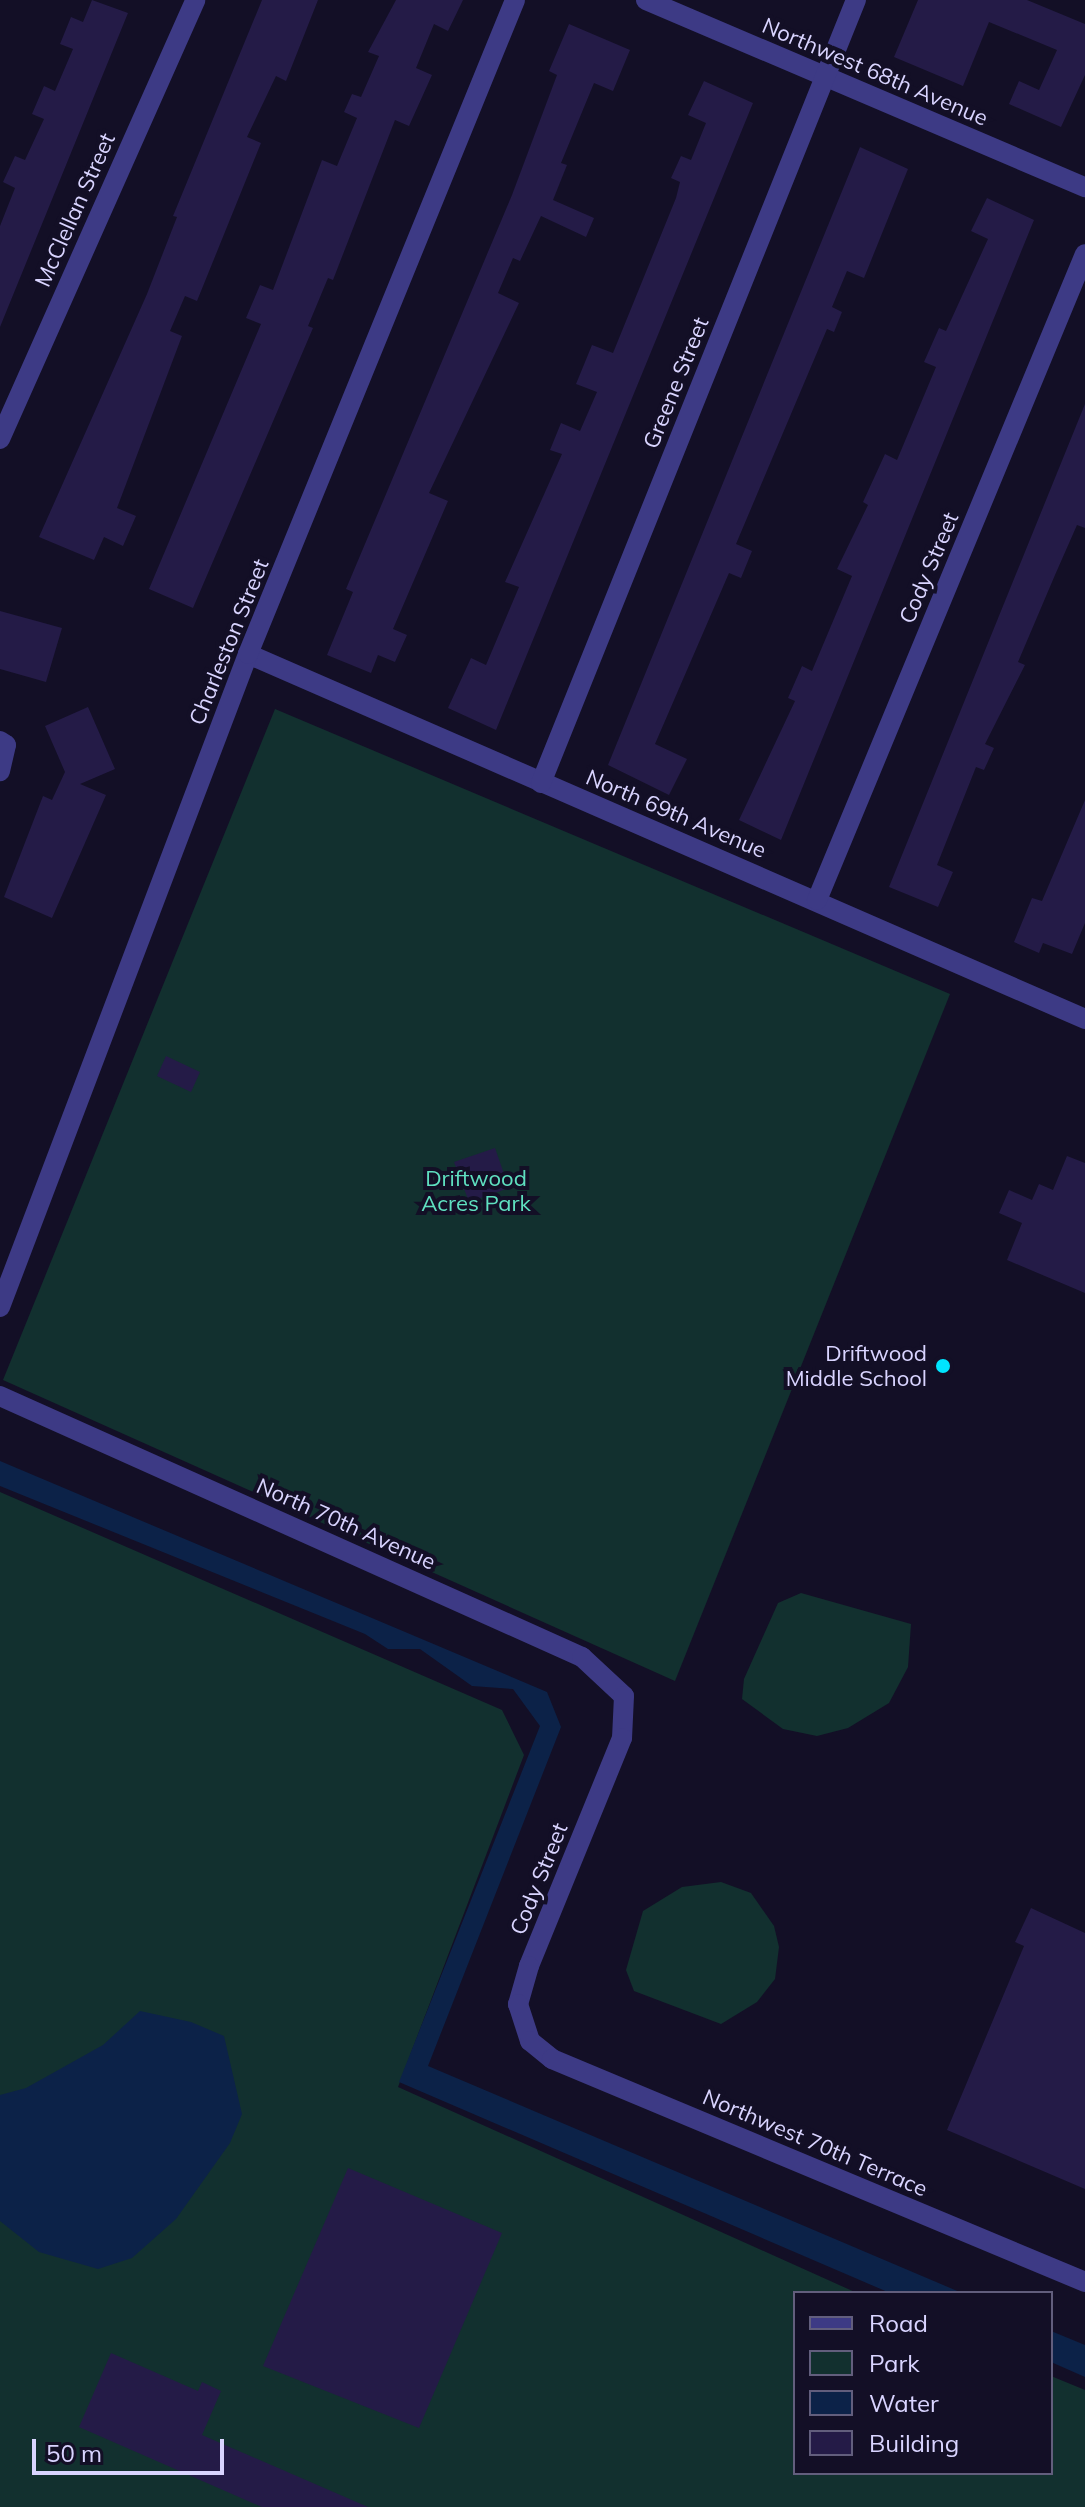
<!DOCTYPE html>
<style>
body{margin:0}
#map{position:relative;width:1085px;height:2507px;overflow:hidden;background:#130f26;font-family:Mulish,sans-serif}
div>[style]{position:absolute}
.green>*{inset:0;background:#12302f}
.water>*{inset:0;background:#0c2248}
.building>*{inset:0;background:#241b47}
.minor>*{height:20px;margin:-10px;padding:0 10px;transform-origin:10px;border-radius:10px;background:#3d3a85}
.dots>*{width:22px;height:22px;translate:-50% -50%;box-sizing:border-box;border:4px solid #130f26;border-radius:50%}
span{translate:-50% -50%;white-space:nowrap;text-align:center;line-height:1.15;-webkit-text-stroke:8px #130f26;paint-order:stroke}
.street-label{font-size:22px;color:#d9d4ff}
.park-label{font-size:22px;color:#5fe0c0}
.poi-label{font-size:22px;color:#d9d4ff}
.right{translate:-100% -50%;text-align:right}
.legend{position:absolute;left:793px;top:2291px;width:260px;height:184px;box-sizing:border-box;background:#130f26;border:2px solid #625e7d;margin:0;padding:10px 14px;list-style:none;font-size:24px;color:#d9d4ff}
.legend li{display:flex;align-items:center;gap:16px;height:40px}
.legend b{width:40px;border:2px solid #625e7d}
.scale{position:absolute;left:32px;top:2439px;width:192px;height:36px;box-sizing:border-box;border:4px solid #d9d4ff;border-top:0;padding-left:10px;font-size:24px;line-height:28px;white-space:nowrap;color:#d9d4ff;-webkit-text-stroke:6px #130f26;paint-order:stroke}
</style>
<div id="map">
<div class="green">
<i style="clip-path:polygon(275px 709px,950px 994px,675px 1681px,3px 1380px)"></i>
<i style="clip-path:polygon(0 1492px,502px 1710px,524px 1755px,398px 2087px,857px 2293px,795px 2293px,795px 2473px,1051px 2473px,1051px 2376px,1085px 2390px,1085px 2507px,0 2507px)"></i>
<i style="clip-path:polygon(801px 1593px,911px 1624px,908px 1667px,889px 1703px,848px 1728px,817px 1736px,783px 1729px,742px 1699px,744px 1679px,778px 1603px)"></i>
<i style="clip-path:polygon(721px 1882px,751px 1893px,774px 1926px,779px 1947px,775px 1979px,757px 2002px,721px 2024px,634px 1991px,626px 1970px,643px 1911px,682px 1887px)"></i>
</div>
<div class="water">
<i style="clip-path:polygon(0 1461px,547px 1692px,561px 1727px,428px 2066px,962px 2293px,890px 2293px,399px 2082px,540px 1726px,513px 1689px,472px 1686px,420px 1649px,388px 1649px,365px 1634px,0 1486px)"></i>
<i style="clip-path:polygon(140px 2011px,191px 2022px,224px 2036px,242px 2114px,230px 2143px,176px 2219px,132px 2258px,98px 2269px,39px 2252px,0 2221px,0 2095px,26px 2088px,103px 2045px)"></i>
<i style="clip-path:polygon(1051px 2331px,1085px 2345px,1085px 2377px,1051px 2362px)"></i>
</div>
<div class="building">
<i style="clip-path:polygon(92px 0,128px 13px,0 327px,0 226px,15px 188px,3px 182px,15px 156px,25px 160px,44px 119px,32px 114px,44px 86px,55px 91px,73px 49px,60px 44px,71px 17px,83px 22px)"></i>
<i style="clip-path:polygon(262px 0,318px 0,286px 81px,276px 76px,247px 137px,261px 143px,197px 301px,185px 296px,170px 331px,182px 336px,117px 508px,136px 516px,123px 546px,104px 537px,94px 560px,39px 537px,147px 294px,177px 217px,173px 216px)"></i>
<i style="clip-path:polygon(396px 0,463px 0,448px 31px,434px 24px,416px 68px,432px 75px,409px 126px,395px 120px,333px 280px,328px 278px,308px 326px,313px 328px,193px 608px,149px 589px,261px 324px,246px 318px,260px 285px,273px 290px,322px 160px,337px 166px,357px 118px,344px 112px,352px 94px,361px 97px,379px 56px,368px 52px)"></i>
<i style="clip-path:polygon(918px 0,1027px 0,1085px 24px,1085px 75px,1061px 127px,1009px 104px,1019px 81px,1039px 90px,1057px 50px,989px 22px,963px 86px,894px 57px)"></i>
<i style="clip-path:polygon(569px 24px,630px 50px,613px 91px,594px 83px,561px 163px,567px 165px,553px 200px,594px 218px,586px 237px,541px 216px,520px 261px,513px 258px,498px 293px,519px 303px,429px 493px,448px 501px,393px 629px,407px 635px,395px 662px,378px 655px,371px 673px,327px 655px,353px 592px,346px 589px,512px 195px,557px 75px,549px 71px)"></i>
<i style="clip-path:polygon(704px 81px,753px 103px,496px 730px,448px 708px,471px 658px,486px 665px,519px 587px,505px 582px,562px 454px,550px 450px,561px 423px,580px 431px,597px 392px,576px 384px,592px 345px,613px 353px,676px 198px,680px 182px,671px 178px,681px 156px,691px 160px,706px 123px,688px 115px)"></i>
<i style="clip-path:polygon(860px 147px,908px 169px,864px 278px,847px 271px,832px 307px,842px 312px,834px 332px,827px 329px,736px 544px,752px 551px,741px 578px,729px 573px,655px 744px,687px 759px,669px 795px,608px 765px)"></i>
<i style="clip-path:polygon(987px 198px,1034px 220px,781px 840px,739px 820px,795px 701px,788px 698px,802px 666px,812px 671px,852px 576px,837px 569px,868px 505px,863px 502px,885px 454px,897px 460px,936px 367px,924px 362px,939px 328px,946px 331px,988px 239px,971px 231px)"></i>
<i style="clip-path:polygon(1085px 404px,1085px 528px,1077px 525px,1055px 575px,1018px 662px,1025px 665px,985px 744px,994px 748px,984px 770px,976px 767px,937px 865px,953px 872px,938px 907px,889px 887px)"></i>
<i style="clip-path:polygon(0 611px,62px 628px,46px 682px,0 669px)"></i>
<i style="clip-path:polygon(88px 707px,115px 769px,80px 784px,106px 795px,52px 918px,4px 897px,43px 796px,52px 800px,65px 772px,45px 726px)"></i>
<i style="clip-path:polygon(1085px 800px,1085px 923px,1072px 954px,1043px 943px,1039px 953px,1014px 942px,1032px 898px,1042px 901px)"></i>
<i style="clip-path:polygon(166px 1056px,200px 1072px,191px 1092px,157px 1076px)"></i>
<i style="clip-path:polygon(495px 1148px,509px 1188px,469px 1202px,454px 1162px)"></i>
<i style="clip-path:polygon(1067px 1156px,1085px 1163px,1085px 1293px,1007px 1260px,1022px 1223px,999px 1213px,1009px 1190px,1032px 1200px,1039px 1184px,1053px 1190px)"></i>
<i style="clip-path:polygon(1031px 1908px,1085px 1933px,1085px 2189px,947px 2130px,1024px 1946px,1015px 1942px)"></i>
<i style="clip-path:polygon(348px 2168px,502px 2233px,419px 2428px,263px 2366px)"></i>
<i style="clip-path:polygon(111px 2353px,198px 2391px,202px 2382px,221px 2391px,202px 2435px,368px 2507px,262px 2507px,79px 2427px)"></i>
</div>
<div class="minor">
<i style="left:646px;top:0;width:477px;rotate:23.1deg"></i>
<i style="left:0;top:439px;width:480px;rotate:-66deg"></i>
<i style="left:248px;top:654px;width:913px;rotate:23.56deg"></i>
<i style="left:0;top:741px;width:7px;rotate:34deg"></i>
<i style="left:6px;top:745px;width:27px;rotate:103deg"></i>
<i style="left:541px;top:783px;width:844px;rotate:-68.09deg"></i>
<i style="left:817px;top:900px;width:699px;rotate:-67.47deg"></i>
<i style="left:0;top:1307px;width:699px;rotate:-69.2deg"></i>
<i style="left:248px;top:654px;width:706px;rotate:-67.79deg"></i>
<i style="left:0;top:1396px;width:638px;rotate:24.15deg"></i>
<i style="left:582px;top:1657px;width:57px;rotate:42.9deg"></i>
<i style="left:624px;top:1696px;width:42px;rotate:92.7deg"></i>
<i style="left:622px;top:1738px;width:246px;rotate:112.2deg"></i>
<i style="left:529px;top:1966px;width:40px;rotate:106deg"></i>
<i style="left:518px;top:2004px;width:39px;rotate:72deg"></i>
<i style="left:530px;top:2041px;width:28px;rotate:39deg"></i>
<i style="left:552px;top:2059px;width:578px;rotate:22.7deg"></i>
</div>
<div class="dots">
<i style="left:943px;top:1366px;background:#00e5ff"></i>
</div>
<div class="street-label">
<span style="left:875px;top:72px;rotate:23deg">Northwest 68th Avenue</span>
<span style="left:75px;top:210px;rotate:-66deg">McClellan Street</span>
<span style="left:676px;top:383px;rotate:-68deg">Greene Street</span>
<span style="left:929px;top:568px;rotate:-67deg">Cody Street</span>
<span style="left:229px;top:642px;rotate:-68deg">Charleston Street</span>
<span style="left:676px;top:814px;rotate:23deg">North 69th Avenue</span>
<span style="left:346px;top:1524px;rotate:24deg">North 70th Avenue</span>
<span style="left:539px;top:1879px;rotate:-68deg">Cody Street</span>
<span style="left:815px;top:2143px;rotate:23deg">Northwest 70th Terrace</span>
</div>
<div class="park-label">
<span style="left:476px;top:1191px">Driftwood<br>Acres Park</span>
</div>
<div class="poi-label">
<span class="right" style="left:927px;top:1366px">Driftwood<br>Middle School</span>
</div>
<ul class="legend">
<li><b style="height:10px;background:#3d3a85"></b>Road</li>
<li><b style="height:22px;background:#12302f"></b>Park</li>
<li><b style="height:22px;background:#0c2248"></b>Water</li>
<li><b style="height:22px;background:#241b47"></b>Building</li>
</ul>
<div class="scale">50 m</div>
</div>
